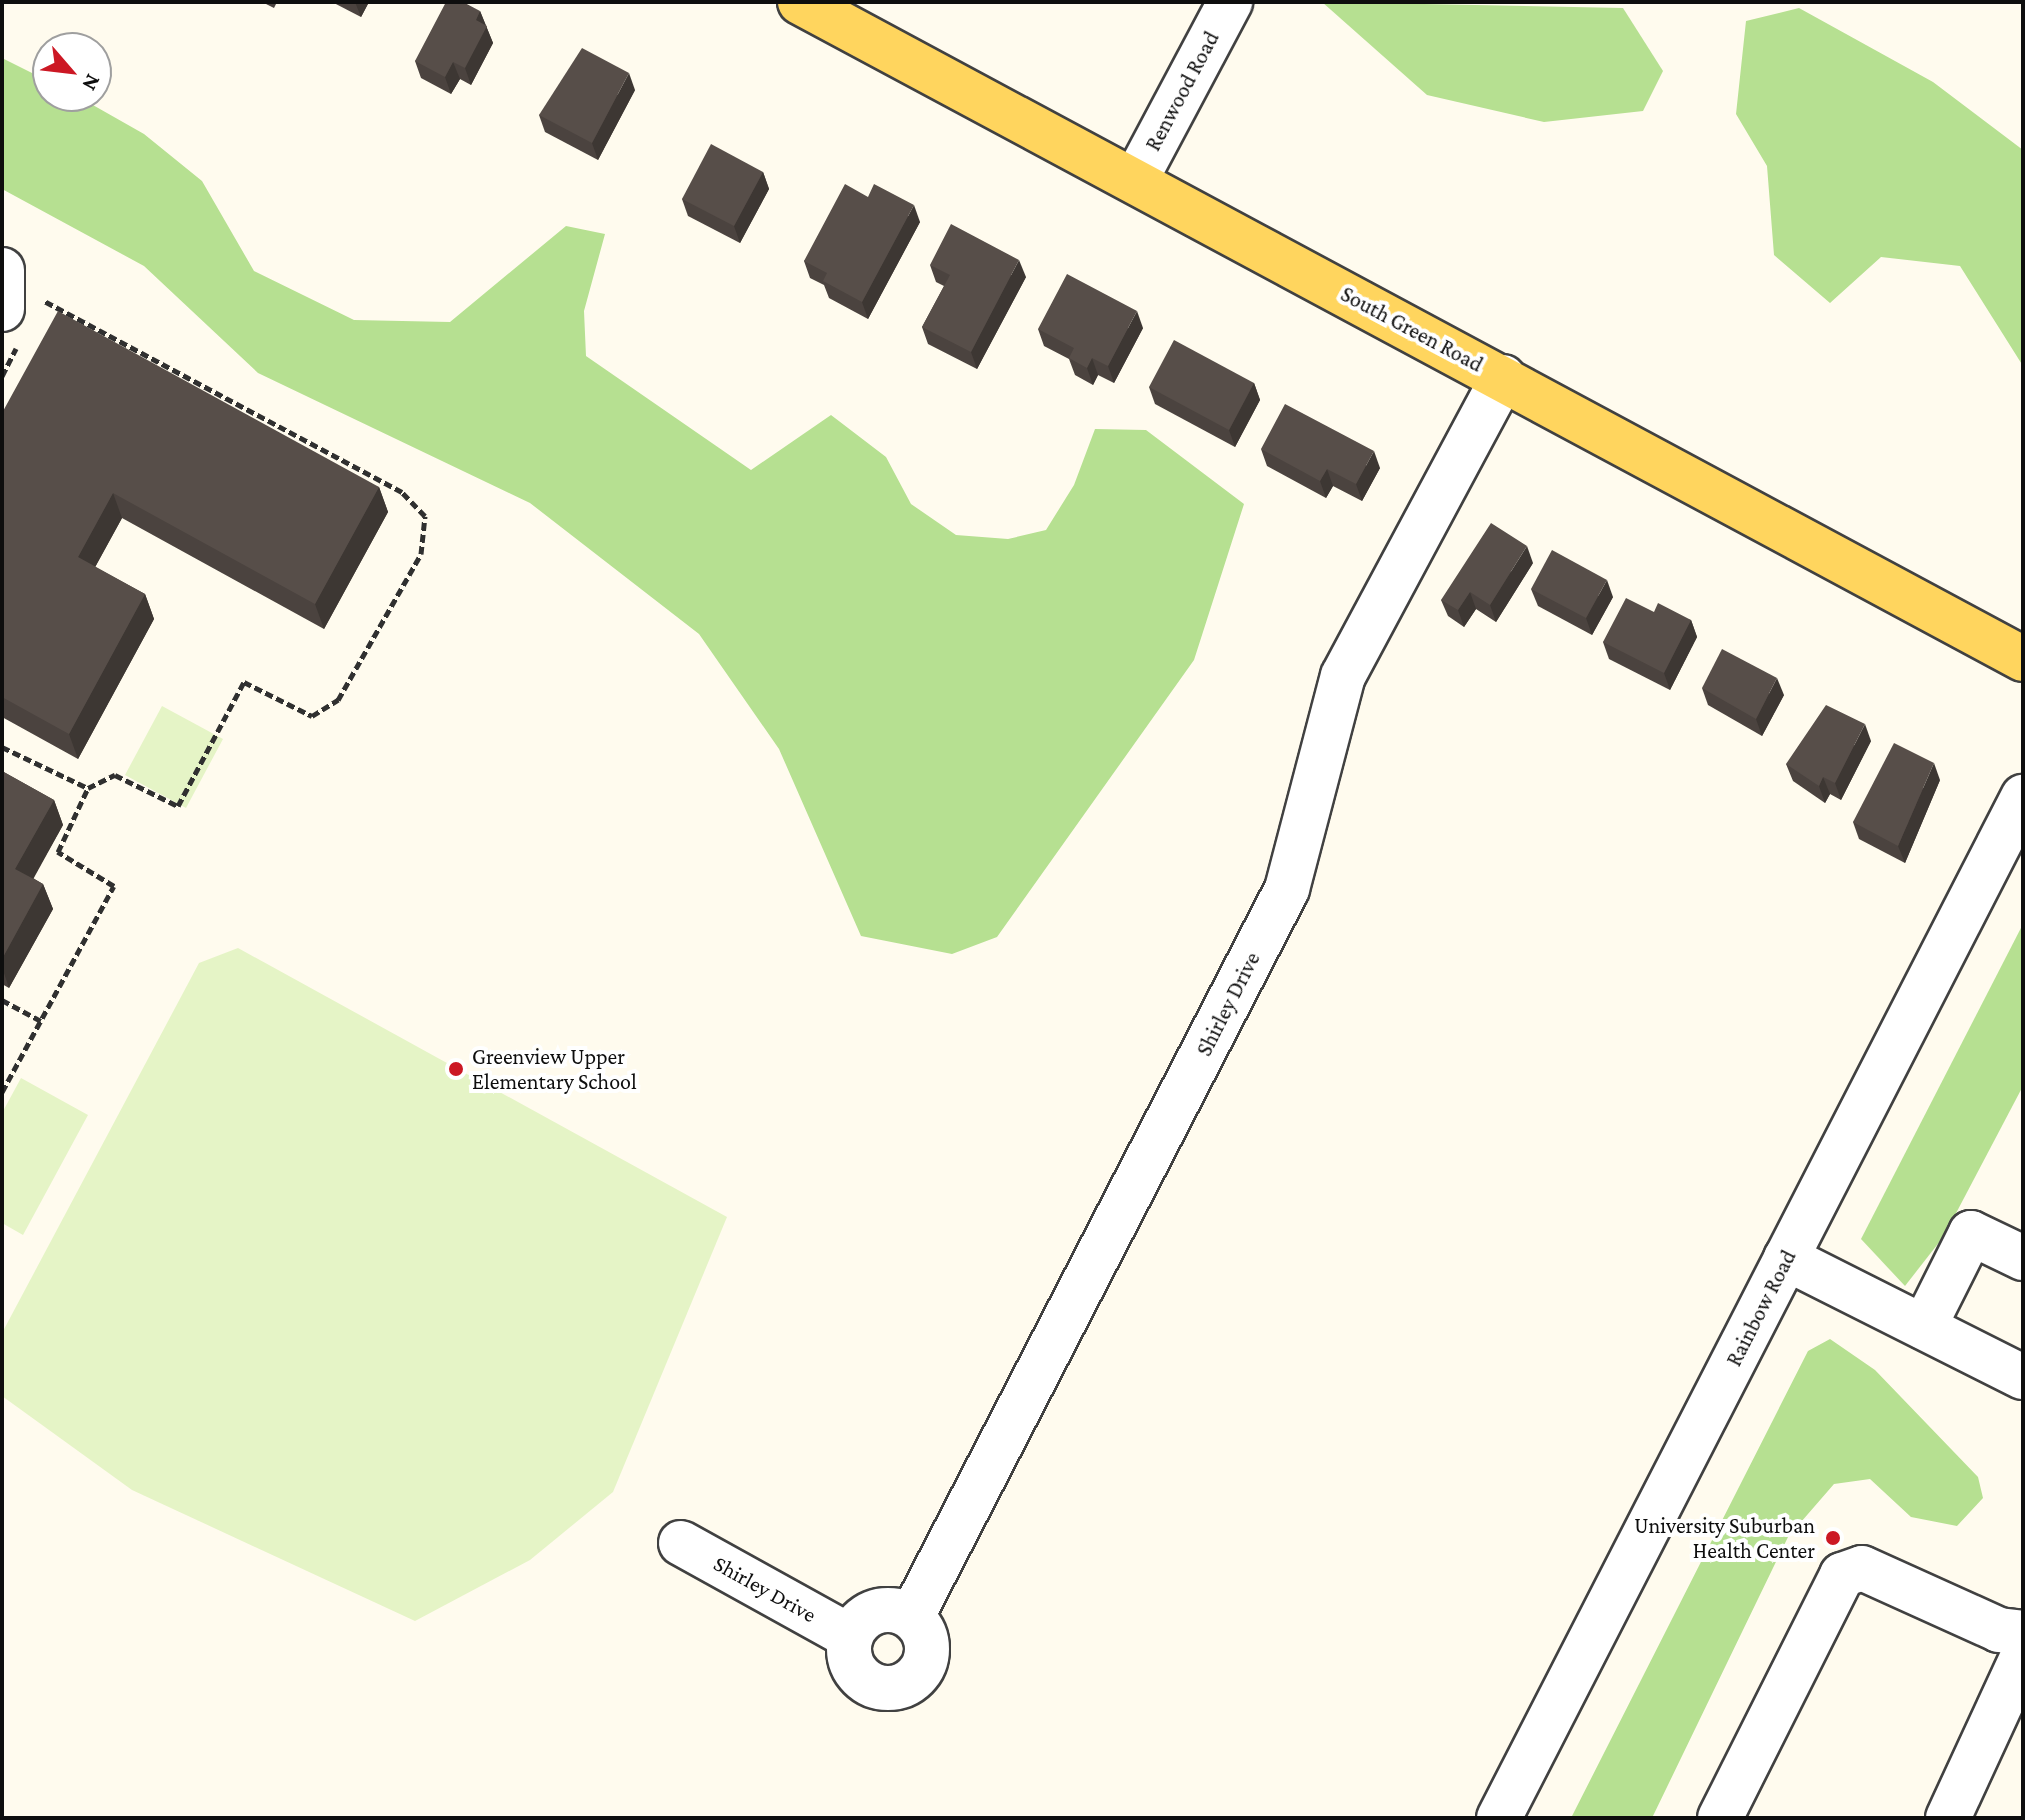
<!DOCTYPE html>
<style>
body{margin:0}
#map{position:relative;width:2025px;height:1820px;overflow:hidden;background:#fffbee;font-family:"Crimson Pro",serif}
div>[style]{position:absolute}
.forest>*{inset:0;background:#b6e091}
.pitch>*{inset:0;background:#e5f4c6}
.path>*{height:5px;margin-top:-2.5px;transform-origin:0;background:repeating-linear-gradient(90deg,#303030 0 8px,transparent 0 12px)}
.roads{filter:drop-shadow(2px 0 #414141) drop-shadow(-2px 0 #414141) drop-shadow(0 2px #414141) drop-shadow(0 -2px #414141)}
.minor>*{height:44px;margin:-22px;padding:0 22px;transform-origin:22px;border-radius:22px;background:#fff}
.minor>.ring{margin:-22px;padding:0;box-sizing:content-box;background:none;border:44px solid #fff;border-radius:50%}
.major>*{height:44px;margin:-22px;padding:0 22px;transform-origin:22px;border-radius:22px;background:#ffd55e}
.wall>*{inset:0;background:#4b433f}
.shaded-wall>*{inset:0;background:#3d3733}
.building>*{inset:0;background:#574e49}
.dots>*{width:22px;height:22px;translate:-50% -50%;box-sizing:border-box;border:4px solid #fff;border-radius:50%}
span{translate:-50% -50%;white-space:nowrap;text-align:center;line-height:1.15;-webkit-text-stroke:8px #fff;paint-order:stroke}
.street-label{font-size:22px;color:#0e0e0e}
.poi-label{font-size:22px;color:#0e0e0e}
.left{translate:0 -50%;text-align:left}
.right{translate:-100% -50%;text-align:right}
.frame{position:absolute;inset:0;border:4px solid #0e0e0e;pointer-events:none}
.north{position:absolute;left:32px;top:32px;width:80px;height:80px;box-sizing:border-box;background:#fff;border:2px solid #9f9f9f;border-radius:50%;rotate:118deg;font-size:22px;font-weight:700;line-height:32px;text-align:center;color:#0e0e0e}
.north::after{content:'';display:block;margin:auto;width:28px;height:36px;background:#cc1824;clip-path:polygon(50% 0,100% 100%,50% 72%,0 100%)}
</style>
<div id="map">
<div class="forest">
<i style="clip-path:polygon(1322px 2px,1623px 8px,1663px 71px,1643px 111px,1544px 122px,1427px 95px)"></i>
<i style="clip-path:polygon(1799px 8px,1933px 82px,2023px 150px,2023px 366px,1960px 266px,1881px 257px,1830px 303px,1774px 255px,1767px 166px,1736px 114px,1746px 21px)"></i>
<i style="clip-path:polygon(2px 58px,48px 81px,48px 96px,77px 96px,144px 134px,202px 181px,254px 271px,354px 320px,450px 322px,566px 226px,605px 234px,584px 311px,586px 356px,751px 470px,831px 415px,886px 457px,911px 504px,956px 535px,1008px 539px,1046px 530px,1074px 485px,1095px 429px,1146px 430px,1244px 504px,1194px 660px,997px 937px,952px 954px,861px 936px,779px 749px,699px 634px,530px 503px,258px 373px,144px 266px,2px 189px)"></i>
<i style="clip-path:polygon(2023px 924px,2023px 1086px,1944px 1236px,1905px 1286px,1861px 1239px)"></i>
<i style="clip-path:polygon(1830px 1339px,1875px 1370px,1978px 1477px,1983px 1498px,1957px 1526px,1911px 1517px,1870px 1479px,1834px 1484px,1788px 1537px,1652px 1818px,1571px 1818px,1808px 1351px)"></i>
</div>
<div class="pitch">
<i style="clip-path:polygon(162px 706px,223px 739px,186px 808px,125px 775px)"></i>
<i style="clip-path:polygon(238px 948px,727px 1217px,613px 1492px,530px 1560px,415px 1621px,132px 1490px,2px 1396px,2px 1333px,199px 963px)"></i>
<i style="clip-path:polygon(21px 1078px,88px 1115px,23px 1235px,2px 1223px,2px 1113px)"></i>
</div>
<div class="path">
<i style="left:2px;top:376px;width:31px;rotate:-63deg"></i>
<i style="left:2px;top:747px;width:95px;rotate:25.5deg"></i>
<i style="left:2px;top:1000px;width:44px;rotate:28.3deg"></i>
<i style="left:2px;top:1092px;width:234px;rotate:-61.5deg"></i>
<i style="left:114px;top:886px;width:66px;rotate:-148.7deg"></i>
<i style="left:58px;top:852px;width:71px;rotate:-64.9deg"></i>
<i style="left:88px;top:788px;width:30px;rotate:-26deg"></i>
<i style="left:115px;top:775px;width:70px;rotate:26.2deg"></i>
<i style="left:178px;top:806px;width:140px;rotate:-62deg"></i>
<i style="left:244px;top:682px;width:76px;rotate:26.6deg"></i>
<i style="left:312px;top:716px;width:31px;rotate:-32deg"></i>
<i style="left:338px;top:700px;width:168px;rotate:-60.4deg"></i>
<i style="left:421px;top:554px;width:38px;rotate:-84deg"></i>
<i style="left:425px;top:516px;width:33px;rotate:-134deg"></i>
<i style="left:402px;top:492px;width:407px;rotate:-151.9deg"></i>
</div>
<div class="roads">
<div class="minor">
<i style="left:1135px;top:181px;width:203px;rotate:-62deg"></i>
<i style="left:2px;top:270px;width:39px;rotate:90deg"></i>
<i style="left:1786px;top:1258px;width:265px;rotate:26.7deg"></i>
<i style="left:1924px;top:1327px;width:105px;rotate:-63.4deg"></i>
<i style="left:1971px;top:1233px;width:58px;rotate:25.7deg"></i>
<i style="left:681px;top:1543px;width:192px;rotate:29deg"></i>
<i class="ring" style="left:849px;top:1610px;width:34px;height:34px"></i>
<i style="left:912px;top:1616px;width:818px;rotate:-62.71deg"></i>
<i style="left:1287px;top:889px;width:220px;rotate:-75.3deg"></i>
<i style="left:1343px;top:676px;width:339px;rotate:-61.8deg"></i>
<i style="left:1499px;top:1818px;width:1148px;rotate:-62.83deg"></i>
<i style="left:1720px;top:1818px;width:272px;rotate:-63.3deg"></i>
<i style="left:1842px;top:1575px;width:21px;rotate:-19deg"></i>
<i style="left:1862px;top:1568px;width:150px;rotate:24.3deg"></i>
<i style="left:1999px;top:1630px;width:24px;rotate:7deg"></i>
<i style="left:1948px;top:1818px;width:179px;rotate:-65.2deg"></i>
</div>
<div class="major">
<i style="left:800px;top:2px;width:1388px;rotate:28.24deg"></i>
</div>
</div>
<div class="wall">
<i style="clip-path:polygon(262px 2px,277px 2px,274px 8px)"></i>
<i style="clip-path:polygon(332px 2px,369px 2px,361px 17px)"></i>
<i style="clip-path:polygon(480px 11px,493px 43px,471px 85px,460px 79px,451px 94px,421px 78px,415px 61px)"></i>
<i style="clip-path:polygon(635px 90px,598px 160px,545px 132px,539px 115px)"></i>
<i style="clip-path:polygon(763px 172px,769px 189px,740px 243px,688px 216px,682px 199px)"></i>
<i style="clip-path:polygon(868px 197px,920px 222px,868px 319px,829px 298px,824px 285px,810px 278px,804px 261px)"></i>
<i style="clip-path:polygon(930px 265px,1026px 277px,977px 369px,928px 344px,922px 327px,944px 286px,936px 282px)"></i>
<i style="clip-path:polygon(1143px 328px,1114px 383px,1098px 375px,1093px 385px,1075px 375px,1069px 359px,1044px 346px,1038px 329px)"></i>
<i style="clip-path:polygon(1254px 383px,1260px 400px,1235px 447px,1155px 404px,1149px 387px)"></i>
<i style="clip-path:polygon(2px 413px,379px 487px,388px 512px,324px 629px,122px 518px,95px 567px,145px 594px,154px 619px,78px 759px,2px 717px)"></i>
<i style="clip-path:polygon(1261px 449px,1380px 468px,1362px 501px,1333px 486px,1326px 498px,1267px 466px)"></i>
<i style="clip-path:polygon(1533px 563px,1496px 622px,1476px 609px,1464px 627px,1448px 616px,1441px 600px)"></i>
<i style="clip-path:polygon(1531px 589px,1613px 597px,1592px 635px,1538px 606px)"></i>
<i style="clip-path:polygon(1654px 612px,1691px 620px,1697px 637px,1670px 690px,1609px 659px,1603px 642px)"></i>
<i style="clip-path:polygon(1702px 688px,1784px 695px,1762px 736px,1708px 705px)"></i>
<i style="clip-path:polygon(1871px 741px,1841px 800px,1830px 794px,1825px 803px,1793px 781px,1786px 764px)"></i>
<i style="clip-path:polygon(2px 771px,54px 800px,63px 825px,33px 878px,43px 884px,53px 909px,9px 988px,2px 984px)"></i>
<i style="clip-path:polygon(1940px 780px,1905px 863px,1859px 839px,1853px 822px)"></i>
</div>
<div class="shaded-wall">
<i style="clip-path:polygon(355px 2px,369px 2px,361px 17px)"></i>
<i style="clip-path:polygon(480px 11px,493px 43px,471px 85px,465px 68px,476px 20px)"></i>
<i style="clip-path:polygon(453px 62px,460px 79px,451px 94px,445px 77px)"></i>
<i style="clip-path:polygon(629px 73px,635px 90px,598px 160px,592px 143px)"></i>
<i style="clip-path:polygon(763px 172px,769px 189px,740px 243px,734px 226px)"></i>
<i style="clip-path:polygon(914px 205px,920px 222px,868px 319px,862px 302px)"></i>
<i style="clip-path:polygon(1019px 260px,1026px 277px,977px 369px,971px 352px)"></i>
<i style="clip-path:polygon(1137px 311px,1143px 328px,1114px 383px,1108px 366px)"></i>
<i style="clip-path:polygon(1092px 358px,1098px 375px,1093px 385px,1087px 368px)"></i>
<i style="clip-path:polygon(1254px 383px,1260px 400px,1235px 447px,1229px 430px)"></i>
<i style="clip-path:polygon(1374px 451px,1380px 468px,1362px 501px,1356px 484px)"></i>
<i style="clip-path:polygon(1327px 469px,1333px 486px,1326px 498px,1320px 481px)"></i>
<i style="clip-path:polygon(379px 487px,388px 512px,324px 629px,315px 604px)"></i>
<i style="clip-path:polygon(113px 493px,122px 518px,87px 582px,78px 557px)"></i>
<i style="clip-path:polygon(1527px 546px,1533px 563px,1496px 622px,1490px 605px)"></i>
<i style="clip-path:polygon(1607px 580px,1613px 597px,1592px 635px,1586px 618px)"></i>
<i style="clip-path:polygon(1470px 592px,1476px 609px,1464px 627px,1458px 610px)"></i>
<i style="clip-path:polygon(145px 594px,154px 619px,78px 759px,69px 734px)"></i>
<i style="clip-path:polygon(1691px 620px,1697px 637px,1670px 690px,1664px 673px)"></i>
<i style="clip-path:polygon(1777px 678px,1784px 695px,1762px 736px,1756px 719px)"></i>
<i style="clip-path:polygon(1865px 724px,1871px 741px,1841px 800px,1835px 783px)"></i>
<i style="clip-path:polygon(1934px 763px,1940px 780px,1905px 863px,1898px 846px)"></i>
<i style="clip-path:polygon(1823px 777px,1830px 794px,1825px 803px,1819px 786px)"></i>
<i style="clip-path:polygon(54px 800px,63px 825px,25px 894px,15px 869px)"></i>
<i style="clip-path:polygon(43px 884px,53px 909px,9px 988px,2px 967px,2px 959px)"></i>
</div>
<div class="building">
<i style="clip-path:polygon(446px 2px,463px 2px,480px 11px,476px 20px,487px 26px,465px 68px,453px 62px,445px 77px,415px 61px)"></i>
<i style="clip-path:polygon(582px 48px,629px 73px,592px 143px,539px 115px)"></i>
<i style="clip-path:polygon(711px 144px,763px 172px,734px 226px,682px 199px)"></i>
<i style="clip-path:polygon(845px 184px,868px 197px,874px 184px,914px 205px,862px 302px,823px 281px,827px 273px,804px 261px)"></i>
<i style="clip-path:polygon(951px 224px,1019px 260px,971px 352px,922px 327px,950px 275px,930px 265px)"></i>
<i style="clip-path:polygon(1067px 274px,1137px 311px,1108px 366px,1092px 358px,1087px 368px,1069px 358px,1074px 348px,1038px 329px)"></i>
<i style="clip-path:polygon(58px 311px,379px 487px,315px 604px,113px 493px,78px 557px,145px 594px,69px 734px,2px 697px,2px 413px)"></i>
<i style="clip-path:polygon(1174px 340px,1254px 383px,1229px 430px,1149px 387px)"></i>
<i style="clip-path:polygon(1285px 404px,1374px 451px,1356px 484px,1327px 469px,1320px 481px,1261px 449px)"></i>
<i style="clip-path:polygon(1491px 523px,1527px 546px,1490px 605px,1470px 592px,1458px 610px,1441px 600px)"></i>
<i style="clip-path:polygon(1552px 550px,1607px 580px,1586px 618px,1531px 589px)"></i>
<i style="clip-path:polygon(1626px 598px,1654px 612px,1658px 603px,1691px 620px,1664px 673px,1603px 642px)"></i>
<i style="clip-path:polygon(1722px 649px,1777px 678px,1756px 719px,1702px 688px)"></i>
<i style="clip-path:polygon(1826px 705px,1865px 724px,1835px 783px,1823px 777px,1819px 786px,1786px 764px)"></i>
<i style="clip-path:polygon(1894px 743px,1934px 763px,1898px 846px,1853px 822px)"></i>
<i style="clip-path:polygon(2px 771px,54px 800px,15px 869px,43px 884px,2px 959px)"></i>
</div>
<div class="dots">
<i style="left:456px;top:1069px;background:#cc1824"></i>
<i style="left:1833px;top:1538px;background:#cc1824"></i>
</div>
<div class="street-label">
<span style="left:1182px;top:91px;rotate:-62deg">Renwood Road</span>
<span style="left:1412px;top:329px;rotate:28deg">South Green Road</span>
<span style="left:1228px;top:1004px;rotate:-63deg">Shirley Drive</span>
<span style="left:1761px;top:1308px;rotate:-63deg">Rainbow Road</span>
<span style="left:765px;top:1589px;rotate:29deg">Shirley Drive</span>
</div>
<div class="poi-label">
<span class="left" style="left:472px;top:1069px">Greenview Upper<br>Elementary School</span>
<span class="right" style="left:1815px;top:1538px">University Suburban<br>Health Center</span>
</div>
<div class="frame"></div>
<div class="north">N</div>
</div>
